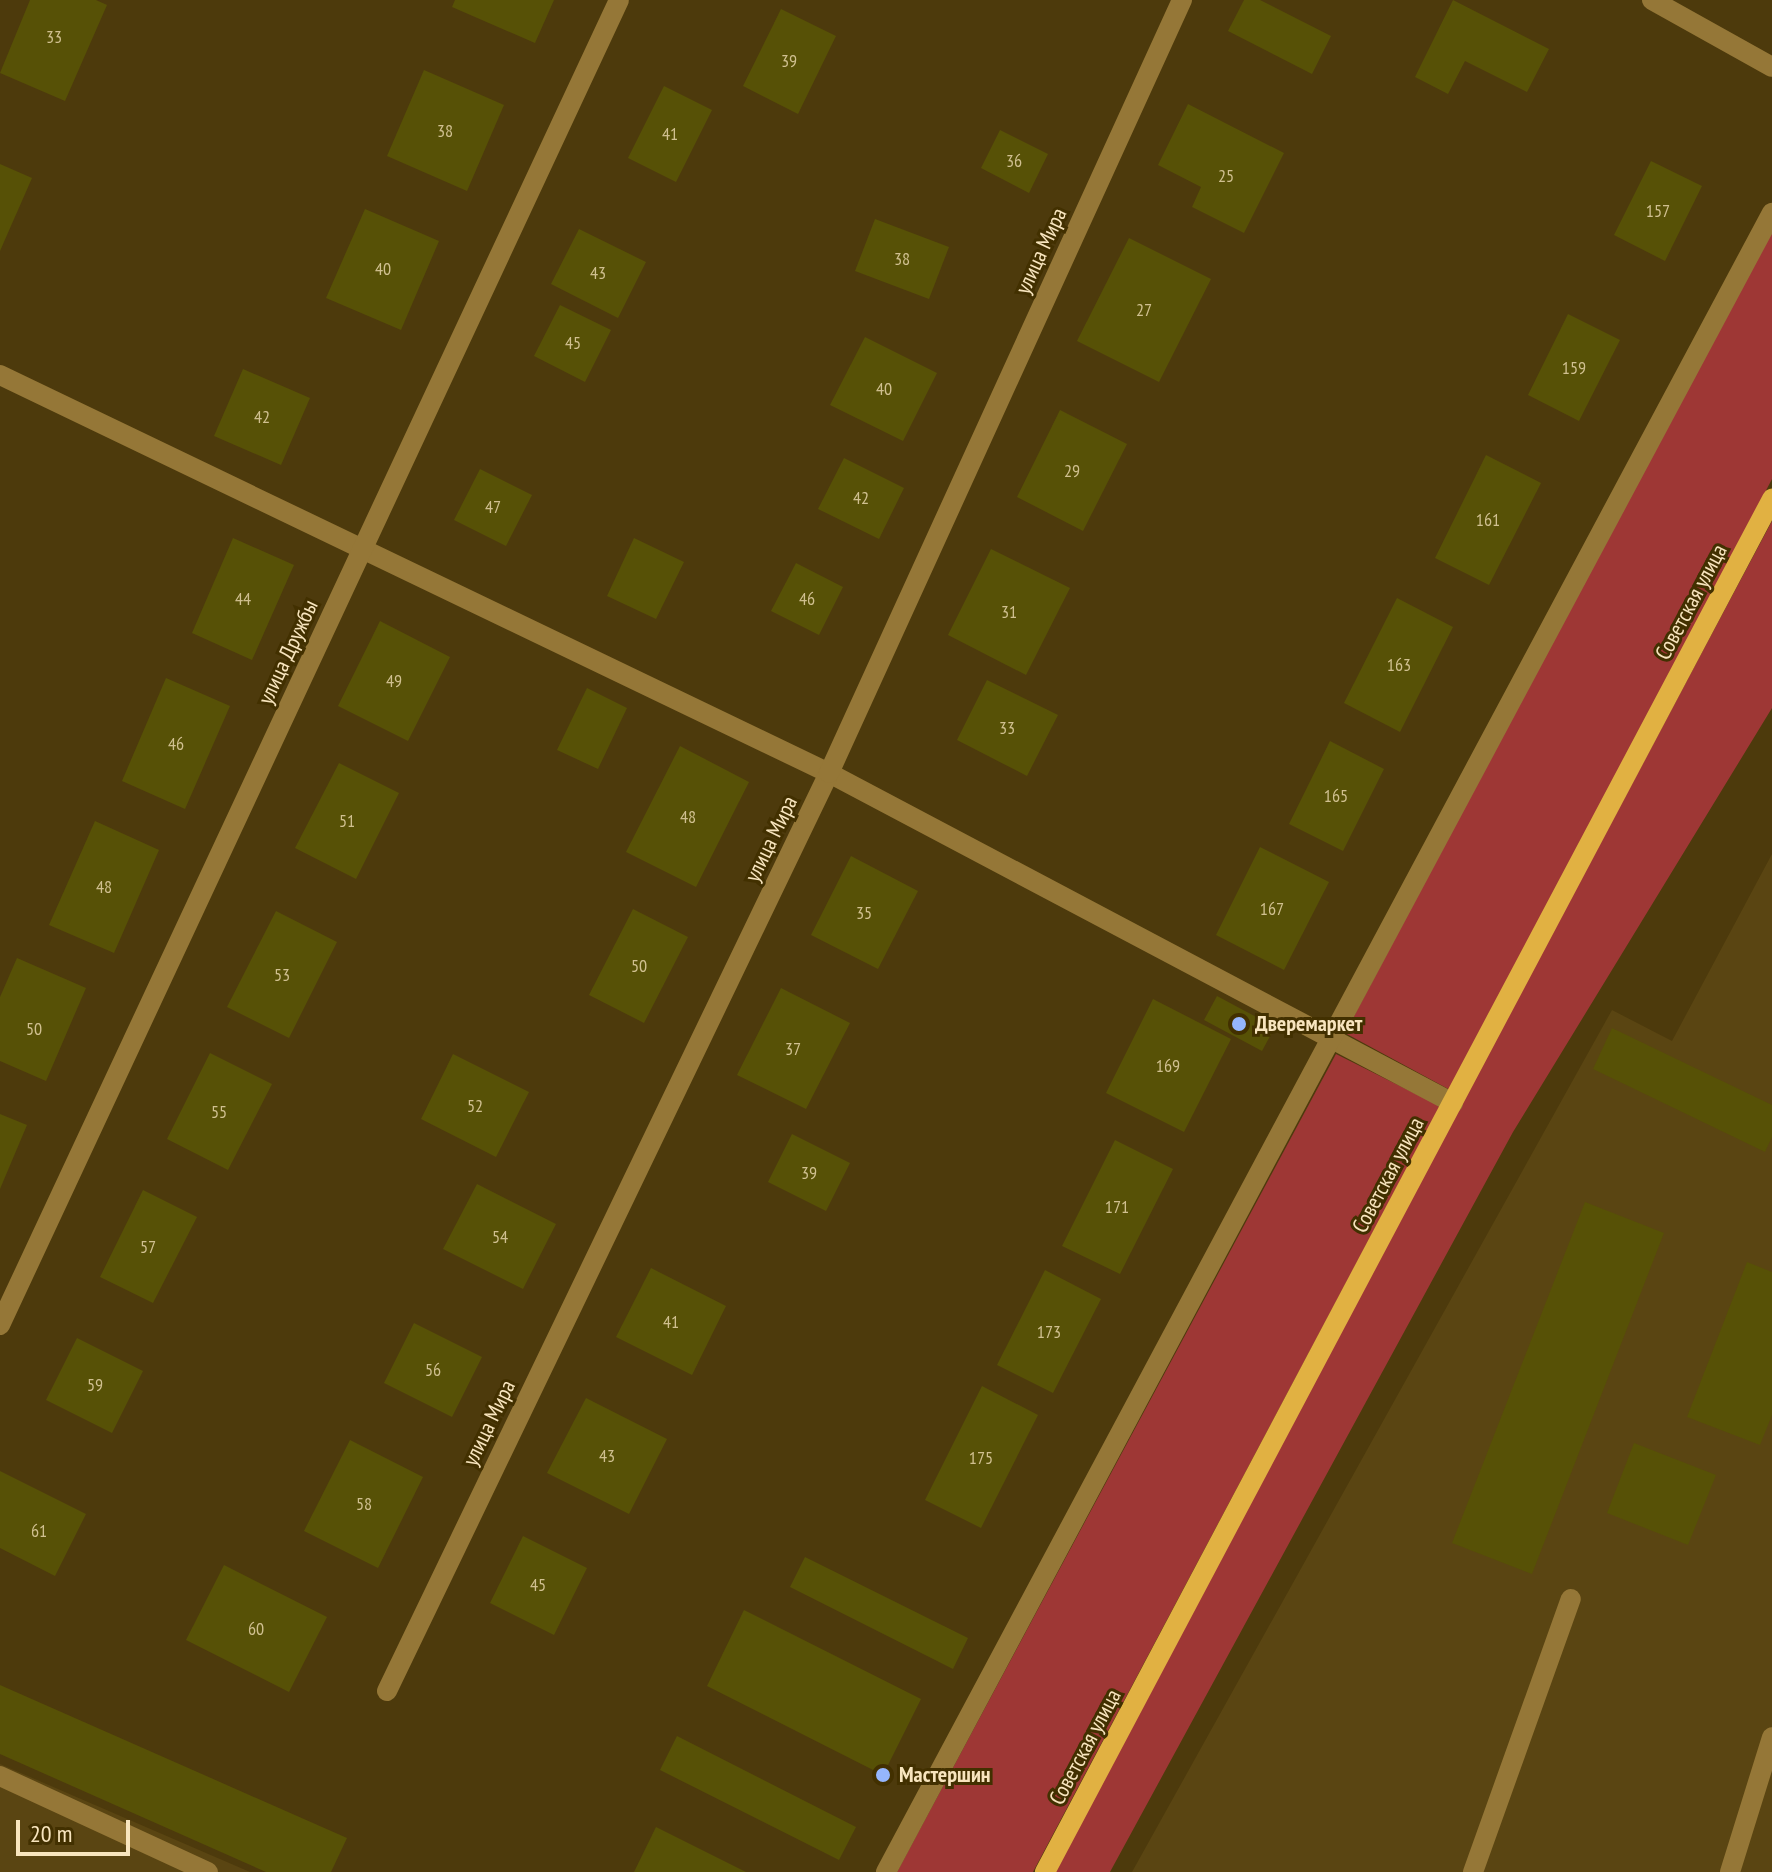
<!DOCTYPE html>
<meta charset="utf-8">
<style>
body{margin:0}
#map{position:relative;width:1772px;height:1872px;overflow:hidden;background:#4d3a0c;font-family:"PT Sans Narrow",sans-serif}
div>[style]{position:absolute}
.built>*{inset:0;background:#5a4512}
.green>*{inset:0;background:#9e3735}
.building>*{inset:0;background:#575106}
.minor>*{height:20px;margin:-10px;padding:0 10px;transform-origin:10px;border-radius:10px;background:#957737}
.major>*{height:20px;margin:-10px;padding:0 10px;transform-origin:10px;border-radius:10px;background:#e1b142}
.dots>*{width:22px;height:22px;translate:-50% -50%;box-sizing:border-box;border:4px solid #423000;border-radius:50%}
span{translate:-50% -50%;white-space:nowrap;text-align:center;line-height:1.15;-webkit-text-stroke:6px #423000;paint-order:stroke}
.number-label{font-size:18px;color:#d0c090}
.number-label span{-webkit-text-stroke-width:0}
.street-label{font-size:22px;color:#f8e5be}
.poi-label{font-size:22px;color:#f8e5be;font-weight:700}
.left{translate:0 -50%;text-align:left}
.scale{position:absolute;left:16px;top:1820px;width:114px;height:36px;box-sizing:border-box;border:4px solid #f8e5be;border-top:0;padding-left:10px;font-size:24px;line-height:28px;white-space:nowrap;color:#f8e5be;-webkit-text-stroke:6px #423000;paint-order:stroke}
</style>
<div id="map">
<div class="built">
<i style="clip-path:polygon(1772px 854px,1772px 1872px,1132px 1872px,1612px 1010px,1672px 1041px)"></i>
<i style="clip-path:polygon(0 1764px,250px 1872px,0 1872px)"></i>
</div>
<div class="green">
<i style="clip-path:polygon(1772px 225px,1772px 479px,1452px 1091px,1345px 1033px)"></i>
<i style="clip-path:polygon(1772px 521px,1772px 708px,1513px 1132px,1110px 1872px,1052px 1872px)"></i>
<i style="clip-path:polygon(1336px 1054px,1440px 1106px,1033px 1872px,897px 1872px)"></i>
</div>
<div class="building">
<i style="clip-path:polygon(30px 0,96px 0,107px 5px,65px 101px,0 73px)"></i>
<i style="clip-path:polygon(455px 0,554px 0,535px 43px,452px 7px)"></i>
<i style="clip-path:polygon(1244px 0,1260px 0,1331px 36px,1312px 74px,1228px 31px)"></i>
<i style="clip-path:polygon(1453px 0,1549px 49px,1527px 92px,1465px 61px,1448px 94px,1415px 77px)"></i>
<i style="clip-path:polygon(781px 9px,836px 36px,798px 114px,743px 86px)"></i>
<i style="clip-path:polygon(424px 70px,504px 105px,467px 191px,387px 156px)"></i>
<i style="clip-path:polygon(664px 86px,712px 110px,676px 182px,628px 158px)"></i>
<i style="clip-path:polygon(1188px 104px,1284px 153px,1244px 233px,1192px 207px,1201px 187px,1158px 165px)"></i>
<i style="clip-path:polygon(1000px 130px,1048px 154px,1029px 193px,981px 168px)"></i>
<i style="clip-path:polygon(1651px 161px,1702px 186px,1665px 261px,1614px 235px)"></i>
<i style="clip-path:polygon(0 164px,32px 178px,0 251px)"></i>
<i style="clip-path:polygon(365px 209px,439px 241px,401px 330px,326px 298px)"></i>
<i style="clip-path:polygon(875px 219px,949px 247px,929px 299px,855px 271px)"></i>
<i style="clip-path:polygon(579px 229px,646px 262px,618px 318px,551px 284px)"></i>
<i style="clip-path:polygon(1129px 238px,1211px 279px,1159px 382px,1077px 341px)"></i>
<i style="clip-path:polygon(560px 305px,611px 330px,585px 382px,534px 356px)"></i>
<i style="clip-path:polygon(1568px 314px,1620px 340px,1579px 421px,1528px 395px)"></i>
<i style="clip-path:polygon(865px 337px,937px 373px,903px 441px,830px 405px)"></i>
<i style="clip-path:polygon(243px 369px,310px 398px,281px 465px,214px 436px)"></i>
<i style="clip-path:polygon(1060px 410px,1127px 444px,1083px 531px,1017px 497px)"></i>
<i style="clip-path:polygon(1486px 455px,1541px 483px,1489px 585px,1435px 558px)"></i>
<i style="clip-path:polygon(844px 458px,904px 488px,879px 539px,818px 509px)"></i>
<i style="clip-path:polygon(480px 469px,532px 495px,506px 546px,454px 520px)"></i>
<i style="clip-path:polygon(233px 538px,294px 565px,252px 660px,192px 633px)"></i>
<i style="clip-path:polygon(634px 538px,684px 562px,656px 619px,607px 596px)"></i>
<i style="clip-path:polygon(991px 549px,1070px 588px,1026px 675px,948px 635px)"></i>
<i style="clip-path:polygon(796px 563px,843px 587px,819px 635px,771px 611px)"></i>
<i style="clip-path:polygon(1397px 598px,1453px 627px,1400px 732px,1344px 703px)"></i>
<i style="clip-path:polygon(380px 621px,450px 657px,408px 741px,338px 706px)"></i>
<i style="clip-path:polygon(166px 678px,230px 706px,185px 809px,122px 781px)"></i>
<i style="clip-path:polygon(987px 680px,1058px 715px,1027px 776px,957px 740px)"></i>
<i style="clip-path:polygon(587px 688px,627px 708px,598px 769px,557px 750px)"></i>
<i style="clip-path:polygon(1330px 741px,1384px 769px,1343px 851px,1289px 824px)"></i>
<i style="clip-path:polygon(680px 746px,749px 782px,696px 887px,626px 852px)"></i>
<i style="clip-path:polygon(339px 763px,399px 793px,356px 879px,295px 848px)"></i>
<i style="clip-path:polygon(95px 821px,159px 850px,114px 953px,49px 925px)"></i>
<i style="clip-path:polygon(1260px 847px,1329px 882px,1284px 970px,1216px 935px)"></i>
<i style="clip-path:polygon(851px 856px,918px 891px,878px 969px,811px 935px)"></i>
<i style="clip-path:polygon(633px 909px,688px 937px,644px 1023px,589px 995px)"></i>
<i style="clip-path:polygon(276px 911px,337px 942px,289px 1038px,227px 1007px)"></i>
<i style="clip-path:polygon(17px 958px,86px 988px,46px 1081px,0 1061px,0 997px)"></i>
<i style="clip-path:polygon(781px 988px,850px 1023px,806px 1109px,737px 1075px)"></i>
<i style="clip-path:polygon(1217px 996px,1275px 1027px,1262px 1051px,1204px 1020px)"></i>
<i style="clip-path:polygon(1153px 999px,1231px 1039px,1184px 1132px,1106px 1093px)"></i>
<i style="clip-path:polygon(1612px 1028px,1772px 1105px,1772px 1137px,1765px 1152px,1593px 1069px)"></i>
<i style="clip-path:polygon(210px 1053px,272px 1084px,228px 1170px,167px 1139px)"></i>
<i style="clip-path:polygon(453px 1054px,529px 1092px,496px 1157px,421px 1119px)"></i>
<i style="clip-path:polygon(0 1114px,27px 1125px,0 1189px)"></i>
<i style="clip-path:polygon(792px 1134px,850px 1163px,826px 1211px,768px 1182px)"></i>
<i style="clip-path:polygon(1115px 1140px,1173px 1169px,1120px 1274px,1062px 1246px)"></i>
<i style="clip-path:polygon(477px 1184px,556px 1224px,523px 1289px,443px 1249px)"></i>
<i style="clip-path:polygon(143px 1190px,197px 1217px,153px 1303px,100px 1277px)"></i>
<i style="clip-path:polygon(1585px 1202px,1664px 1233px,1532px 1574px,1452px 1543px)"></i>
<i style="clip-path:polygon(1747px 1262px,1772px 1272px,1772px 1415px,1760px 1445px,1687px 1417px)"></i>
<i style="clip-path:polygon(651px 1268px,726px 1306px,692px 1375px,616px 1337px)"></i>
<i style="clip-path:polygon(1045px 1270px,1101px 1299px,1053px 1393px,997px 1365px)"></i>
<i style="clip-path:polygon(414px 1323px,482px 1357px,452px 1417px,384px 1383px)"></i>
<i style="clip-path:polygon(77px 1338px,143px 1371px,112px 1433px,46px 1400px)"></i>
<i style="clip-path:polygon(982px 1386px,1038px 1415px,981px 1528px,925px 1500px)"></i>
<i style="clip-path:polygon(586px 1398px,667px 1439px,629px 1514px,547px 1473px)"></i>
<i style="clip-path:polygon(350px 1440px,423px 1477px,378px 1568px,304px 1531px)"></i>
<i style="clip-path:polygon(1634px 1443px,1716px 1475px,1688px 1545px,1607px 1513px)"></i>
<i style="clip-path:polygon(0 1471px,86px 1514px,55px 1576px,0 1548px)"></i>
<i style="clip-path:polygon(523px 1536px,587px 1568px,554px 1635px,490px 1603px)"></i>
<i style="clip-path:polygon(805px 1557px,968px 1638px,953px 1669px,790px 1587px)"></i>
<i style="clip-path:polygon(224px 1565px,327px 1617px,289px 1692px,186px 1640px)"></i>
<i style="clip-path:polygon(744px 1610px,921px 1699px,883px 1775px,707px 1686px)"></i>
<i style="clip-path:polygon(0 1685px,347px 1838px,331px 1872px,266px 1872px,0 1754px)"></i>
<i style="clip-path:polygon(677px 1736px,856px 1827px,839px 1860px,660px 1770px)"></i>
<i style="clip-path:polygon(656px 1827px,746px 1872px,634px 1872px)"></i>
</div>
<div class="minor">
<i style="left:1652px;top:0;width:137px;rotate:29.2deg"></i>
<i style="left:0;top:375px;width:920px;rotate:25.65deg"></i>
<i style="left:829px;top:773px;width:706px;rotate:27.87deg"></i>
<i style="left:0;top:1325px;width:1462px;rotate:-64.96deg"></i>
<i style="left:387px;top:1691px;width:1019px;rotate:-64.29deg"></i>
<i style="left:829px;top:773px;width:850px;rotate:-65.46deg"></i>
<i style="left:0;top:1776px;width:229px;rotate:24.8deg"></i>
<i style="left:886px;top:1872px;width:1881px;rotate:-61.9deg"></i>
<i style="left:1473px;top:1872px;width:290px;rotate:-70.3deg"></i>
<i style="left:1730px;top:1872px;width:141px;rotate:-72.7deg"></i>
</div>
<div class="major">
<i style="left:1045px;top:1872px;width:1554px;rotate:-62.1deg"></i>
</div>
<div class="dots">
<i style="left:1239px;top:1024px;background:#95b6fd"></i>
<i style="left:883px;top:1775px;background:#95b6fd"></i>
</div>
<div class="number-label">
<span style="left:54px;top:37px">33</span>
<span style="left:789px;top:61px">39</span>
<span style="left:445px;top:131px">38</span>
<span style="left:670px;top:134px">41</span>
<span style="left:1014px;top:161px">36</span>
<span style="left:1226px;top:176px">25</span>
<span style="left:1658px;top:211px">157</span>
<span style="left:902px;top:259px">38</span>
<span style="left:383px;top:269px">40</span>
<span style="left:598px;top:273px">43</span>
<span style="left:1144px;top:310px">27</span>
<span style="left:573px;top:343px">45</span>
<span style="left:1574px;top:368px">159</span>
<span style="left:884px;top:389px">40</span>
<span style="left:262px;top:417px">42</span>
<span style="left:1072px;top:471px">29</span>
<span style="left:861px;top:498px">42</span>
<span style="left:493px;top:507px">47</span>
<span style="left:1488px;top:520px">161</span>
<span style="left:243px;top:599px">44</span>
<span style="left:807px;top:599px">46</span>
<span style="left:1009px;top:612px">31</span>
<span style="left:1399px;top:665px">163</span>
<span style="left:394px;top:681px">49</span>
<span style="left:1007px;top:728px">33</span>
<span style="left:176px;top:744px">46</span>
<span style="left:1336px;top:796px">165</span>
<span style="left:688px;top:817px">48</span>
<span style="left:347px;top:821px">51</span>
<span style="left:104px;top:887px">48</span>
<span style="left:1272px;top:909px">167</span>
<span style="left:864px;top:913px">35</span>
<span style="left:639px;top:966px">50</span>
<span style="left:282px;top:975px">53</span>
<span style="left:34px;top:1029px">50</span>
<span style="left:793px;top:1049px">37</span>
<span style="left:1168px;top:1066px">169</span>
<span style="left:475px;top:1106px">52</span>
<span style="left:219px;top:1112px">55</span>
<span style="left:809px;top:1173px">39</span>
<span style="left:1117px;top:1207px">171</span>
<span style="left:500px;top:1237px">54</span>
<span style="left:148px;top:1247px">57</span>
<span style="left:671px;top:1322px">41</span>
<span style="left:1049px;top:1332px">173</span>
<span style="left:433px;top:1370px">56</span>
<span style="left:95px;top:1385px">59</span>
<span style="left:607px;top:1456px">43</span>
<span style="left:981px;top:1458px">175</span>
<span style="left:364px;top:1504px">58</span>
<span style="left:39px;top:1531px">61</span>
<span style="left:538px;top:1585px">45</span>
<span style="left:256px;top:1629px">60</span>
</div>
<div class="street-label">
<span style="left:1041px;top:251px;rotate:-65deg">улица Мира</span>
<span style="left:1691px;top:602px;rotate:-62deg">Советская улица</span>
<span style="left:288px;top:652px;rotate:-65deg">улица Дружбы</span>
<span style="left:771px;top:839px;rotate:-64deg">улица Мира</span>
<span style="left:1388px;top:1175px;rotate:-62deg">Советская улица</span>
<span style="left:489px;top:1423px;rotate:-64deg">улица Мира</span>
<span style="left:1085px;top:1747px;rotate:-62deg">Советская улица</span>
</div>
<div class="poi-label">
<span class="left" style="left:1255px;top:1024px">Дверемаркет</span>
<span class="left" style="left:899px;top:1775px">Мастершин</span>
</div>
<div class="scale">20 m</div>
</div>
